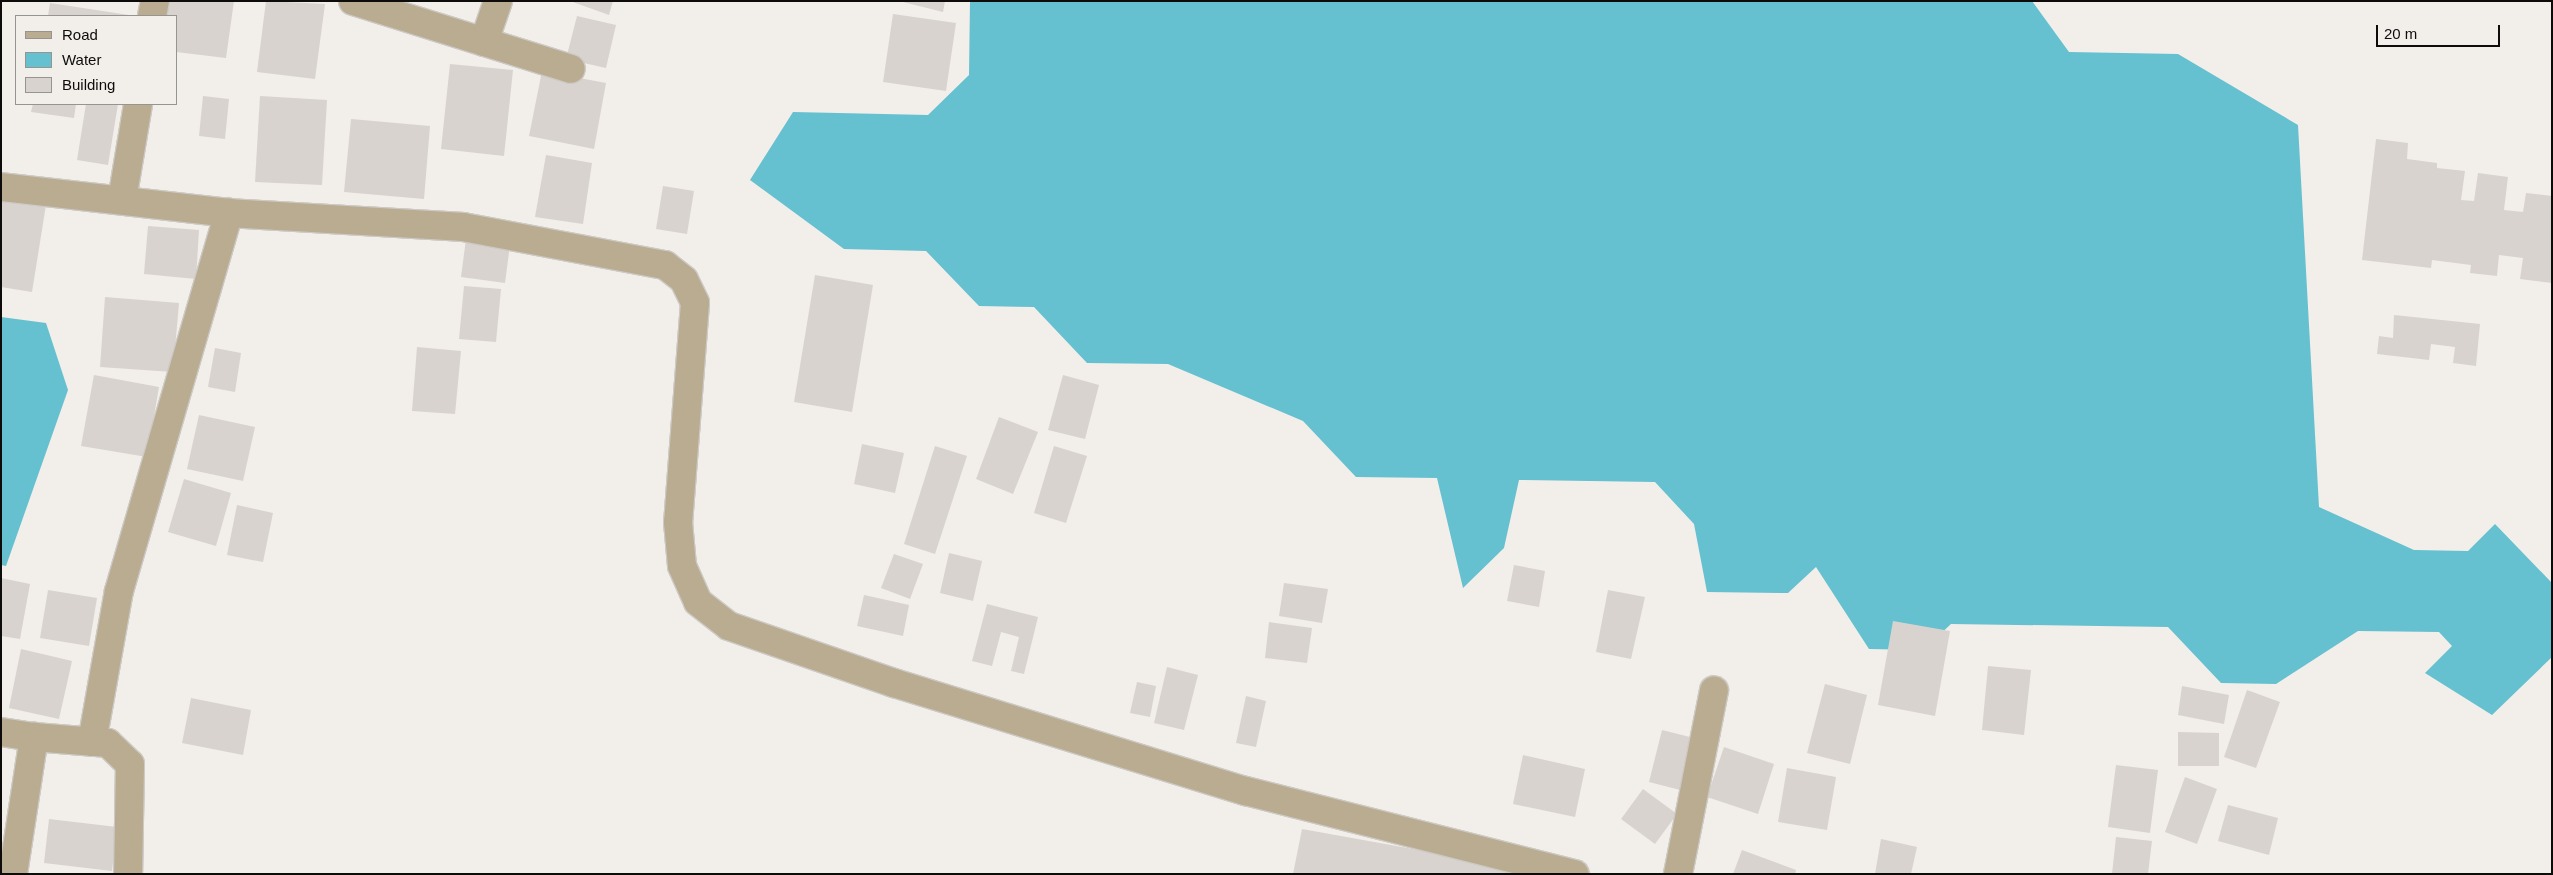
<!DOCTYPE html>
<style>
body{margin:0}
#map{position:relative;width:2553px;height:875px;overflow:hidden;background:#f2eeea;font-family:Arial,sans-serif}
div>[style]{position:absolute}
.water>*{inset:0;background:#65c0d0}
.building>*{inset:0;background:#d8d3cf}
.roads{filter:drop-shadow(1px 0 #cdcac6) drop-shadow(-1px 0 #cdcac6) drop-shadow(0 1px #cdcac6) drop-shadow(0 -1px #cdcac6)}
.minor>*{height:28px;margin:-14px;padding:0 14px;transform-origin:14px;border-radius:14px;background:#b9ac91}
span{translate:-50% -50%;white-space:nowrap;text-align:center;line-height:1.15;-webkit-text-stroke:5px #f2eeea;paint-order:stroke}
.frame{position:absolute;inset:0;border:2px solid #0d0c0b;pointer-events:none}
.legend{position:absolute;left:15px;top:15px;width:162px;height:90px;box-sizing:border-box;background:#f2eeea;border:1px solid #969491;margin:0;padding:6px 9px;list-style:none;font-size:15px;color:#0d0c0b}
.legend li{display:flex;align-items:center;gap:10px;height:25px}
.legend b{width:25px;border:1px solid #969491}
.scale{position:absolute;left:2376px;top:25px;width:124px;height:22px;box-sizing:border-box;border:2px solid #0d0c0b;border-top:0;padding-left:6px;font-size:15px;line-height:18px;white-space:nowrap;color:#0d0c0b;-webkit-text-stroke:4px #f2eeea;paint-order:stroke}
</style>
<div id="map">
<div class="water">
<i style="clip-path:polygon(970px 1px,2032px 1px,2069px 52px,2178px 54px,2298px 125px,2319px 507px,2414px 550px,2468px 551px,2495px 524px,2552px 583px,2552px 657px,2492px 715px,2425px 673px,2452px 646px,2439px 632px,2358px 631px,2276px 684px,2221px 683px,2168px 627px,1951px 624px,1923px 650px,1869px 649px,1816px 567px,1788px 593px,1707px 592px,1694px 524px,1655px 482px,1519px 480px,1504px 548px,1463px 588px,1437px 478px,1356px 477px,1303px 421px,1168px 364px,1087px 363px,1034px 307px,979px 306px,926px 251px,844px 249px,750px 180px,793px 112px,928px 115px,969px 75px)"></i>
<i style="clip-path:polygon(1px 317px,46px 323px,68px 390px,6px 566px,1px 565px)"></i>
</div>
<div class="building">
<i style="clip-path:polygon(163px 1px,234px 1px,226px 58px,176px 52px,176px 16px,161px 16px)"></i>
<i style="clip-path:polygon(266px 1px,325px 4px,315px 79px,257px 72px)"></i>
<i style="clip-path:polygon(570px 1px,613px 1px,609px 15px)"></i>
<i style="clip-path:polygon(899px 1px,945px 1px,943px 12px)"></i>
<i style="clip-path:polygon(50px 3px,129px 15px,129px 16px,48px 16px)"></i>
<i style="clip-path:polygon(893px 14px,956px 23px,946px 91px,883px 82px)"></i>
<i style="clip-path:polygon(577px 16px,616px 25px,606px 68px,566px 59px)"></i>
<i style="clip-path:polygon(450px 64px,513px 70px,504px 156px,441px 149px)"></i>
<i style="clip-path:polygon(542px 71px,606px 83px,594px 149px,529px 136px)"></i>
<i style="clip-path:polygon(203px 96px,229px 99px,225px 139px,199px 136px)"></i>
<i style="clip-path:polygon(260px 96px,327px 100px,322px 185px,255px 182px)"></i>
<i style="clip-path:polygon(33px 104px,76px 104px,74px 118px,31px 112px)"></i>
<i style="clip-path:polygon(86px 104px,118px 104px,108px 165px,77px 160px)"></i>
<i style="clip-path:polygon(351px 119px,430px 126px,424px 199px,344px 192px)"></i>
<i style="clip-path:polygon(2376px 139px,2408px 143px,2407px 159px,2437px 163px,2437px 168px,2465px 171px,2461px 200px,2474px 201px,2478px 173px,2508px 177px,2504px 210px,2523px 212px,2526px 193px,2552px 196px,2552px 283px,2520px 279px,2523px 258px,2499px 255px,2497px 276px,2470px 273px,2471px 265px,2432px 260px,2431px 268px,2362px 260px)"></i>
<i style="clip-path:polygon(546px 155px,592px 163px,583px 224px,535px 217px)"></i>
<i style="clip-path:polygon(663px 186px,694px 191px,687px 234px,656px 229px)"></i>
<i style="clip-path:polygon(1px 198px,46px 205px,32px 292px,1px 287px)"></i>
<i style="clip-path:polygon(148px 226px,199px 230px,196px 279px,144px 274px)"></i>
<i style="clip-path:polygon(466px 239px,510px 245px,505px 283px,461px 277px)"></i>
<i style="clip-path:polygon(815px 275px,873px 285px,852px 412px,794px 402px)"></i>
<i style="clip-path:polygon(464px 286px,501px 289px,496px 342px,459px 339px)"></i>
<i style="clip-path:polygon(105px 297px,179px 303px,173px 372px,100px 367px)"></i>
<i style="clip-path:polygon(2394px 315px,2480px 324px,2476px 366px,2453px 363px,2455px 347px,2431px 344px,2429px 360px,2377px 354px,2379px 336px,2393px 338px)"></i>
<i style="clip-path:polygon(417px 347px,461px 351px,455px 414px,412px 411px)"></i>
<i style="clip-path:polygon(215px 348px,241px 353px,235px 392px,208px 387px)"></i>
<i style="clip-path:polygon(94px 375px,159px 387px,147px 457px,81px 446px)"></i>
<i style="clip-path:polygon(1063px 375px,1099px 385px,1085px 439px,1048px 430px)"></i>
<i style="clip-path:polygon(199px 415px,255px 427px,243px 481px,187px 469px)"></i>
<i style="clip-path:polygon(999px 417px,1038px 432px,1013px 494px,976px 479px)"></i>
<i style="clip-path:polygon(862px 444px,904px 453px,895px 493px,854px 484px)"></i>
<i style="clip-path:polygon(935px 446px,967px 456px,935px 554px,904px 544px)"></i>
<i style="clip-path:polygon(1054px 446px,1087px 456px,1066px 523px,1034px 513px)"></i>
<i style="clip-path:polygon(184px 479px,231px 493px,216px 546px,168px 532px)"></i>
<i style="clip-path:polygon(237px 505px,273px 513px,263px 562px,227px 555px)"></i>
<i style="clip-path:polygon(949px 553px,982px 561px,973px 601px,940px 593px)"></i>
<i style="clip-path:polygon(894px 554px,923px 564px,910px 599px,881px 588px)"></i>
<i style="clip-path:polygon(1514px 565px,1545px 571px,1539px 607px,1507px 601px)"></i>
<i style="clip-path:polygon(1px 578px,30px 584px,20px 639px,1px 636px)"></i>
<i style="clip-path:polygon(1284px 583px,1328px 589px,1322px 623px,1279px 616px)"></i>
<i style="clip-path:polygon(48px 590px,97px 598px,89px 646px,40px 638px)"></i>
<i style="clip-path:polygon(1608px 590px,1645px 597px,1631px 659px,1596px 652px)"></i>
<i style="clip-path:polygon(864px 595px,909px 605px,903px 636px,857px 626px)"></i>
<i style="clip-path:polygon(987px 604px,1038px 617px,1024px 674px,1011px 671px,1019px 637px,1001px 632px,992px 666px,972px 661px)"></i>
<i style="clip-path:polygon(1893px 621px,1950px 631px,1935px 716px,1878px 705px)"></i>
<i style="clip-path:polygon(1269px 622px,1312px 628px,1307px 663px,1265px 658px)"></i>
<i style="clip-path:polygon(21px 649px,72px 661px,59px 719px,9px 708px)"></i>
<i style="clip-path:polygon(1988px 666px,2031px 670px,2024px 735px,1982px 730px)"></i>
<i style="clip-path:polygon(1167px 667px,1198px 675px,1184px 730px,1154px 723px)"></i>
<i style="clip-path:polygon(1137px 682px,1156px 686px,1150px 717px,1130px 713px)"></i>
<i style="clip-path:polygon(1825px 684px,1867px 695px,1850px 764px,1807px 753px)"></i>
<i style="clip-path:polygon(2182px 686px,2229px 695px,2224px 724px,2178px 715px)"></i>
<i style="clip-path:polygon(2247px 690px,2280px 702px,2256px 768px,2224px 757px)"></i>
<i style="clip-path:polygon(1246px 696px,1266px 701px,1256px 747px,1236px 743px)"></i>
<i style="clip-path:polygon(191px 698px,251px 710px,243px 755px,182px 743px)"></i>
<i style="clip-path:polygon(1662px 730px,1702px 740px,1688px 792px,1649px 782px)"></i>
<i style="clip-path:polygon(2178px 732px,2219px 733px,2219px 766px,2178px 766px)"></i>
<i style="clip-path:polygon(1724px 747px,1774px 764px,1758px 814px,1707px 797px)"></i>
<i style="clip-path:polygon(1523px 755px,1585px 769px,1575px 817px,1513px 804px)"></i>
<i style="clip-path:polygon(2116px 765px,2158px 770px,2150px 833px,2108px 827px)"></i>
<i style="clip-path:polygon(1787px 768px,1836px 777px,1827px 830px,1778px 822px)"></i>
<i style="clip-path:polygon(2185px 777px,2217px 789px,2197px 844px,2165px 832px)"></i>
<i style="clip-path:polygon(1643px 789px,1677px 814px,1655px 844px,1621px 819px)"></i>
<i style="clip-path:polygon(2228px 805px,2278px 818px,2269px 855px,2218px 841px)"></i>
<i style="clip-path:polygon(49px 819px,117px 827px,112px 871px,44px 863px)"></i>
<i style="clip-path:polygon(1302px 829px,1513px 867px,1511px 874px,1293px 874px)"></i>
<i style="clip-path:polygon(2116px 837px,2152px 841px,2148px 874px,2112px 874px)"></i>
<i style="clip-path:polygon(1881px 839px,1917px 847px,1911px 874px,1875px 874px)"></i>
<i style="clip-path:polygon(1742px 850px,1796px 870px,1795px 874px,1733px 874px)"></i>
</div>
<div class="roads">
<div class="minor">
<i style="left:353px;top:1px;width:228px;rotate:17.3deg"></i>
<i style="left:152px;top:16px;width:15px;rotate:-79deg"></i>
<i style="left:484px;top:42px;width:43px;rotate:-71.1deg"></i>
<i style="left:1px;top:187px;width:229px;rotate:6.5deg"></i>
<i style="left:122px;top:200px;width:97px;rotate:-80.5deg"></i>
<i style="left:1px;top:732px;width:33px;rotate:9deg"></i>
<i style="left:92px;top:742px;width:153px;rotate:-79.9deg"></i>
<i style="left:119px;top:591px;width:394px;rotate:-73.8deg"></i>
<i style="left:229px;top:213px;width:234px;rotate:3.4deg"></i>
<i style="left:463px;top:227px;width:206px;rotate:10.7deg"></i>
<i style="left:665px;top:265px;width:24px;rotate:38deg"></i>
<i style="left:684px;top:280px;width:25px;rotate:64deg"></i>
<i style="left:695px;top:303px;width:220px;rotate:94.4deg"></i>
<i style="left:678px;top:522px;width:44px;rotate:84.8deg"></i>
<i style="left:682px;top:566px;width:39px;rotate:66deg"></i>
<i style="left:698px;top:602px;width:39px;rotate:38deg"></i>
<i style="left:729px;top:626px;width:175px;rotate:19.1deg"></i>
<i style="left:894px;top:683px;width:368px;rotate:17.1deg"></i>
<i style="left:1246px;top:791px;width:339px;rotate:14.2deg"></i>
<i style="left:13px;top:874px;width:139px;rotate:-81.3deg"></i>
<i style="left:34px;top:737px;width:74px;rotate:4.6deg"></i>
<i style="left:108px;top:743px;width:30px;rotate:44deg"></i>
<i style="left:130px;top:764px;width:110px;rotate:91deg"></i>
<i style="left:1678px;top:874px;width:187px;rotate:-78.9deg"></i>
</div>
</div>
<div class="frame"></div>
<ul class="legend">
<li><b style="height:6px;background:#b9ac91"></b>Road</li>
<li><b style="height:14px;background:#65c0d0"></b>Water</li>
<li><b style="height:14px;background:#d8d3cf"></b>Building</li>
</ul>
<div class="scale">20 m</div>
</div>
